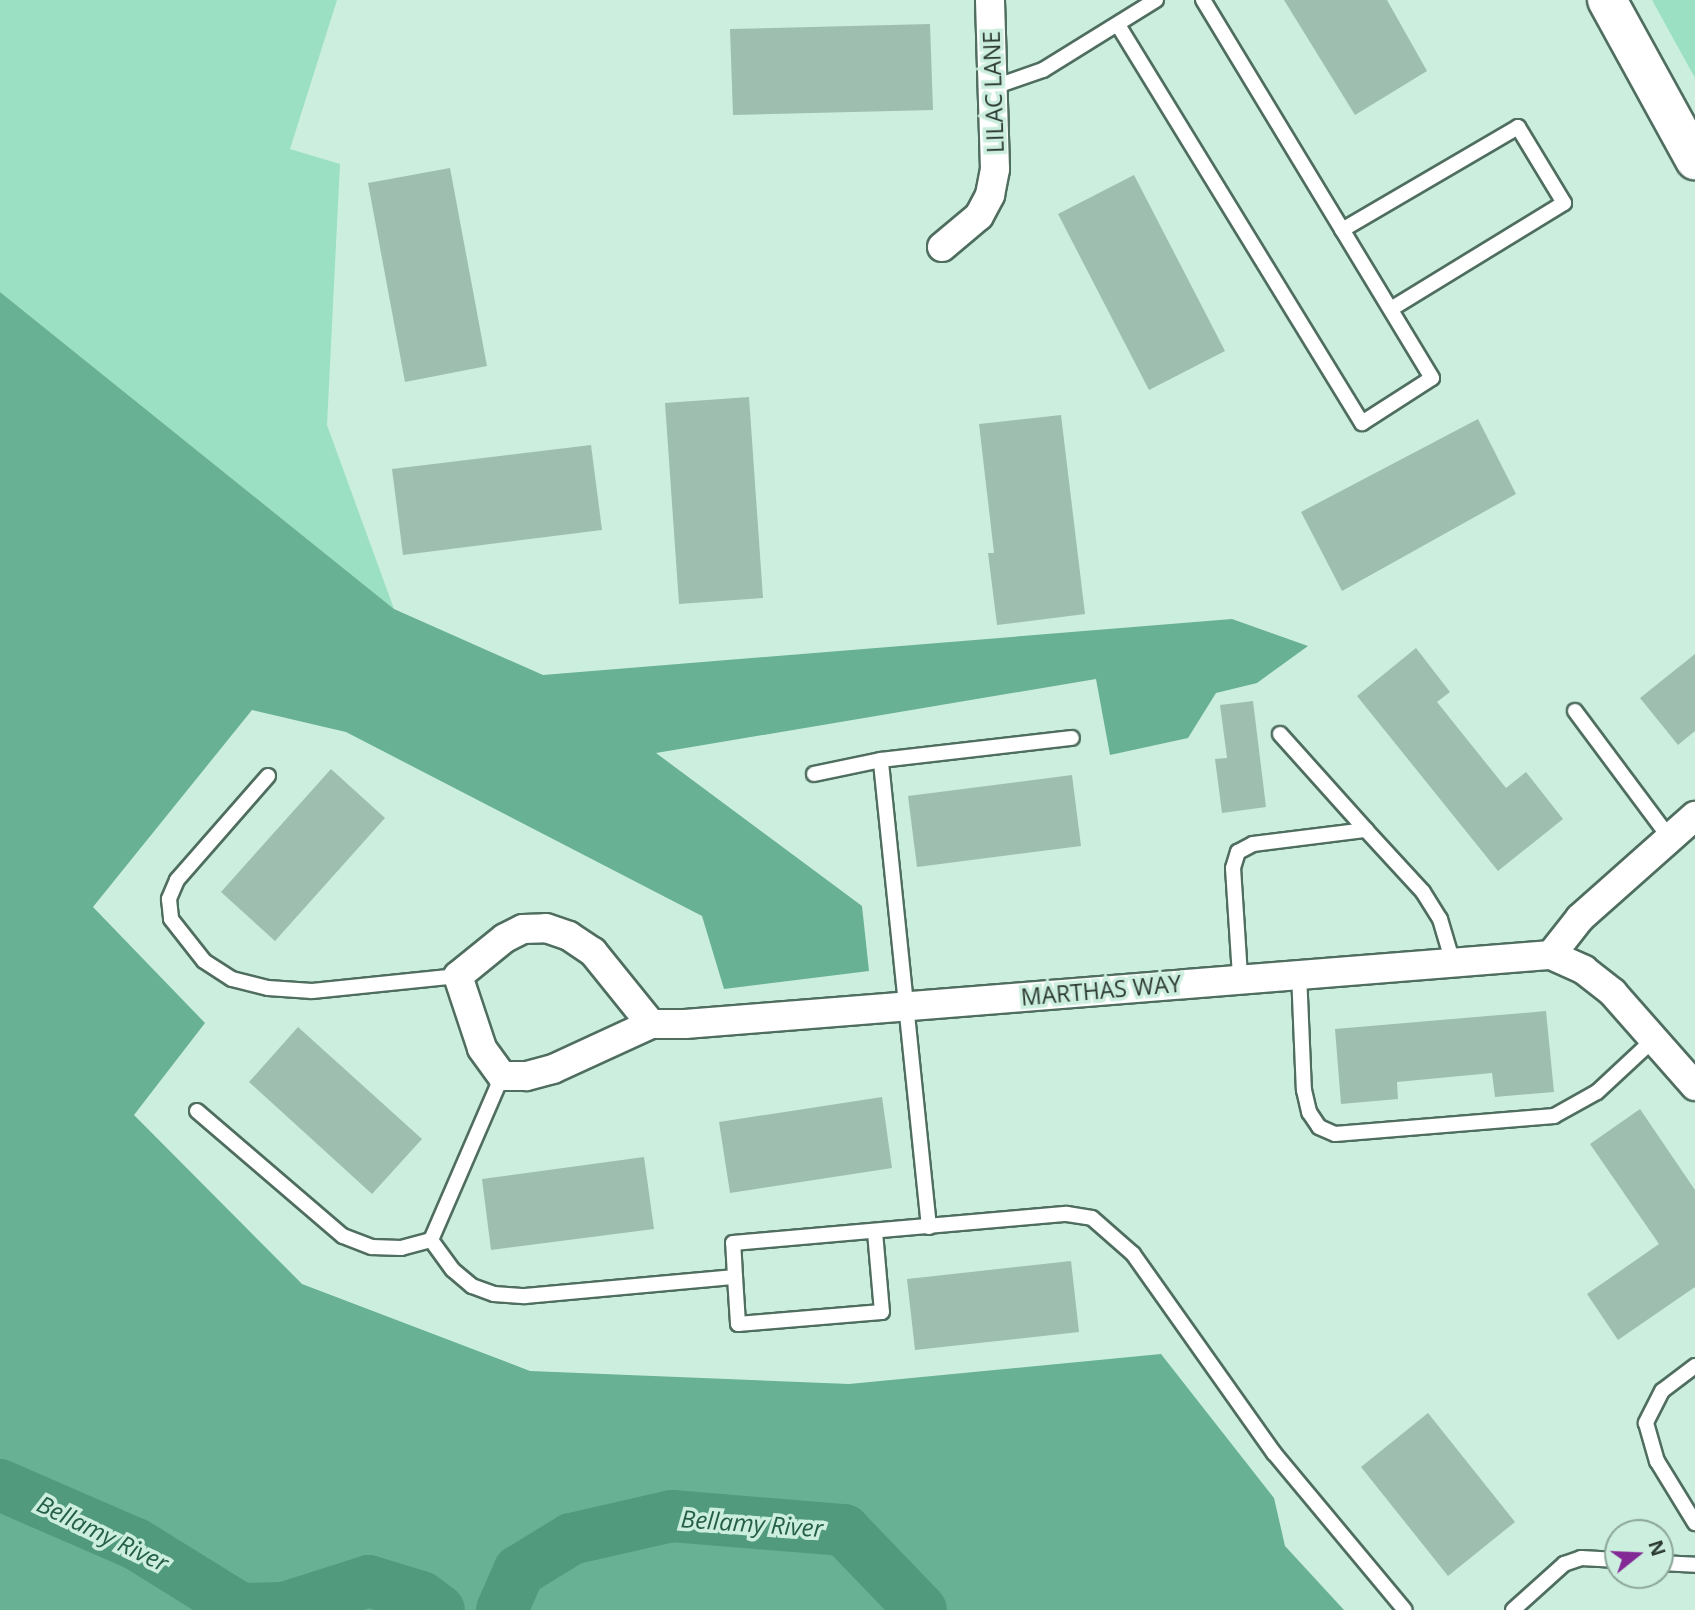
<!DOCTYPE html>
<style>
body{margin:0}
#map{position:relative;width:1695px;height:1610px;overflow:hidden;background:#cceedf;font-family:"Open Sans",sans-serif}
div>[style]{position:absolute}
.green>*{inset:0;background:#9be0c3}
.forest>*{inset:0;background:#68b194}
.river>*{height:52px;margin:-26px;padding:0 26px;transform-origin:26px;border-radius:26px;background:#519a7d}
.building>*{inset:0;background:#9ebfb0}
.roads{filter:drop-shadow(2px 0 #4f6e60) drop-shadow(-2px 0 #4f6e60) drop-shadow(0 2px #4f6e60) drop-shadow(0 -2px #4f6e60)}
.lane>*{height:14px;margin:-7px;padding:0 7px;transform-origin:7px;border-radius:7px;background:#fff}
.street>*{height:28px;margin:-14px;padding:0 14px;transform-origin:14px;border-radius:14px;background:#fff}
.secondary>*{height:38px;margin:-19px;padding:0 19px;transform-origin:19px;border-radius:19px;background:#fff}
span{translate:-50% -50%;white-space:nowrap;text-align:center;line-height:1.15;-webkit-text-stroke:7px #cceedf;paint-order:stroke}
.street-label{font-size:23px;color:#2c3a34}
.water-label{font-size:24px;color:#255f4a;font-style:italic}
.north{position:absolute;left:1604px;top:1519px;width:70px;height:70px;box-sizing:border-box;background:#cceedf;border:2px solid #8ca69b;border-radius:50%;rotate:72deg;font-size:19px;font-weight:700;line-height:28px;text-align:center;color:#2c3a34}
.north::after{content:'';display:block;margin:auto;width:24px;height:32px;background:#832996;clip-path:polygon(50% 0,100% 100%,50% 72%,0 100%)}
</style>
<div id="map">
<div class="green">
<i style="clip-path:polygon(0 0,337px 0,290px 149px,340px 164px,327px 425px,394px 609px,0 292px)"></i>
<i style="clip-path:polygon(1652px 0,1695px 0,1695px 78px)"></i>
</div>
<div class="forest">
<i style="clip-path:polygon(0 292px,394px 609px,543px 675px,1232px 619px,1308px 646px,1257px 683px,1216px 693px,1188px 738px,1110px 755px,1096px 679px,656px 753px,862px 906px,869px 971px,724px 989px,702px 916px,346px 732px,252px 710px,93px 907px,205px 1023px,134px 1115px,302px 1284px,530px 1371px,849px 1384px,1161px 1354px,1274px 1498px,1285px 1546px,1344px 1610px,0 1610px)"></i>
</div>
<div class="river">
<i style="left:0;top:1485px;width:148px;rotate:23.5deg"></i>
<i style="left:136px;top:1544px;width:123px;rotate:31.8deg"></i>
<i style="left:241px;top:1609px;width:43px;rotate:-1.3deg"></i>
<i style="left:284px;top:1608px;width:89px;rotate:-17.6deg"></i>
<i style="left:369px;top:1581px;width:54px;rotate:17.1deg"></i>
<i style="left:421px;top:1597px;width:22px;rotate:36deg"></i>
<i style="left:502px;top:1610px;width:43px;rotate:-66.4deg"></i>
<i style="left:519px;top:1571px;width:61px;rotate:-31.6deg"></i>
<i style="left:571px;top:1539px;width:104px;rotate:-12.8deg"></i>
<i style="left:672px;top:1516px;width:173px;rotate:4.7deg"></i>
<i style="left:844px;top:1530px;width:111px;rotate:46.1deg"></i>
</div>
<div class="building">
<i style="clip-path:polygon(1284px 0,1387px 0,1427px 71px,1355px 115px)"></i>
<i style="clip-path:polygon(930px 24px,933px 110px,733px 115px,730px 29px)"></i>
<i style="clip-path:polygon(450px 168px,487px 366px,405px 382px,368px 183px)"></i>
<i style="clip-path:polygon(1134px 175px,1225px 351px,1149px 390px,1058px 214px)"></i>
<i style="clip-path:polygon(749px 397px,763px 598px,679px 604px,665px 403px)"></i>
<i style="clip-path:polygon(1061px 415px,1085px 614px,997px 625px,988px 553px,994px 553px,979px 424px)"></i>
<i style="clip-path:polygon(1478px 419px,1516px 494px,1342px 591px,1301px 512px)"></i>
<i style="clip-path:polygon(591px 445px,602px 530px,403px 555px,392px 469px)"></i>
<i style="clip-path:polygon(1416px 648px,1450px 692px,1437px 702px,1506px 788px,1526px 772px,1563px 819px,1498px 871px,1357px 696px)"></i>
<i style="clip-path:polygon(1695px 654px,1695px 731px,1678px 745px,1640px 698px)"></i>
<i style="clip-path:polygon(1253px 701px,1266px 807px,1222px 813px,1215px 759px,1227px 758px,1220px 705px)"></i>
<i style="clip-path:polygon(331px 769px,385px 818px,275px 941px,221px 892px)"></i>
<i style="clip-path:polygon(1072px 775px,1081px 846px,917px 867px,908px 796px)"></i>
<i style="clip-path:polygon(1546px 1011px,1554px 1092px,1495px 1097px,1492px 1073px,1397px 1082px,1398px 1099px,1341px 1104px,1335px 1029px)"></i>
<i style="clip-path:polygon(298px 1027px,422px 1139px,372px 1194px,249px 1082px)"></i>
<i style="clip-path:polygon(882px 1097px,892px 1168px,730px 1193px,719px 1122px)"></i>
<i style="clip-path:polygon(1640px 1109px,1695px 1190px,1695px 1287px,1618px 1340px,1587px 1294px,1659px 1244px,1590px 1144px)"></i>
<i style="clip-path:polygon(644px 1157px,654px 1229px,491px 1250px,482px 1179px)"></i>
<i style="clip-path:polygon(1071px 1261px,1079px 1332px,915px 1350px,907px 1279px)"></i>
<i style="clip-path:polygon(1428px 1413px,1515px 1522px,1448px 1576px,1361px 1467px)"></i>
</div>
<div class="roads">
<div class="lane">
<i style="left:1118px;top:25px;width:467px;rotate:58.5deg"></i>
<i style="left:1362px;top:423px;width:83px;rotate:-32.7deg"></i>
<i style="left:1432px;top:378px;width:442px;rotate:-121.2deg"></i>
<i style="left:994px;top:87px;width:52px;rotate:-19.1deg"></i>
<i style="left:1043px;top:70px;width:133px;rotate:-31.8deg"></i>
<i style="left:1342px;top:230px;width:204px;rotate:-30.3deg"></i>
<i style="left:1518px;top:127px;width:89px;rotate:58.8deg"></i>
<i style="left:1564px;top:203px;width:203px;rotate:148.5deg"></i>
<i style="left:1575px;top:711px;width:157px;rotate:53.3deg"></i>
<i style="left:1280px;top:734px;width:129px;rotate:48.1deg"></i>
<i style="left:814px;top:774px;width:68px;rotate:-11.8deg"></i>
<i style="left:268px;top:776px;width:138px;rotate:131.2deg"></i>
<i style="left:177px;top:880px;width:21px;rotate:113deg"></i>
<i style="left:169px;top:899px;width:20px;rotate:84deg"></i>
<i style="left:171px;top:919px;width:53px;rotate:51.8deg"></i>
<i style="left:204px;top:961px;width:33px;rotate:33deg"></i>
<i style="left:232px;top:979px;width:37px;rotate:14deg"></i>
<i style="left:268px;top:988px;width:44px;rotate:3.9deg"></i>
<i style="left:312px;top:991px;width:147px;rotate:-5.9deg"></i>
<i style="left:1299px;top:973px;width:117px;rotate:87.6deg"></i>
<i style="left:1304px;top:1090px;width:23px;rotate:77deg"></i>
<i style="left:1309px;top:1112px;width:18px;rotate:56deg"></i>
<i style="left:1319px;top:1127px;width:17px;rotate:24deg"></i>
<i style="left:1335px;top:1134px;width:220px;rotate:-4.7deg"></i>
<i style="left:1554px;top:1116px;width:49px;rotate:-29.2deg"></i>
<i style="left:1597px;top:1092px;width:76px;rotate:-42.9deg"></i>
<i style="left:1240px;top:976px;width:108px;rotate:-93.7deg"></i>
<i style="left:1233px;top:868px;width:17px;rotate:-73deg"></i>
<i style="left:1238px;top:852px;width:17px;rotate:-28deg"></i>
<i style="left:1253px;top:844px;width:114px;rotate:-7.1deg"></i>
<i style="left:1366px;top:830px;width:84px;rotate:47.4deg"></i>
<i style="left:1423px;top:892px;width:32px;rotate:58deg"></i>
<i style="left:1440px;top:919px;width:46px;rotate:73.5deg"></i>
<i style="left:197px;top:1111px;width:192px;rotate:40.6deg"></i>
<i style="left:343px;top:1236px;width:31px;rotate:21deg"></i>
<i style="left:372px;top:1247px;width:29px;rotate:2deg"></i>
<i style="left:401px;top:1248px;width:31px;rotate:-15deg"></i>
<i style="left:431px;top:1240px;width:37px;rotate:54deg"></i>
<i style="left:453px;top:1270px;width:25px;rotate:40deg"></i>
<i style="left:472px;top:1286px;width:23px;rotate:20deg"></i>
<i style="left:494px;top:1294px;width:31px;rotate:4deg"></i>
<i style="left:525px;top:1296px;width:211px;rotate:-5.2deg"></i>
<i style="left:735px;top:1277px;width:47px;rotate:86.3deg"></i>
<i style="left:738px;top:1324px;width:144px;rotate:-4.8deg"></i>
<i style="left:882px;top:1312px;width:80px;rotate:-95deg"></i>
<i style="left:929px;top:1227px;width:469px;rotate:-95.9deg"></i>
<i style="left:881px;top:760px;width:192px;rotate:-6.6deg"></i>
<i style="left:431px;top:1240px;width:179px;rotate:-66.6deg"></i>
<i style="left:735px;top:1277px;width:34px;rotate:-93deg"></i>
<i style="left:733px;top:1243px;width:335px;rotate:-5deg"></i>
<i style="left:1067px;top:1214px;width:25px;rotate:9deg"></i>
<i style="left:1092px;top:1218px;width:55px;rotate:41.3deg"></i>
<i style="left:1133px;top:1254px;width:244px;rotate:54.7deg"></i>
<i style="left:1274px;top:1453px;width:204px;rotate:50.2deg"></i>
<i style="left:1695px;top:1366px;width:41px;rotate:142.9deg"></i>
<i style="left:1662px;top:1391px;width:36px;rotate:117deg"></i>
<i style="left:1646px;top:1423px;width:40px;rotate:74deg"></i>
<i style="left:1657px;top:1461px;width:73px;rotate:58.5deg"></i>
<i style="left:1660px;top:1563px;width:35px;rotate:3deg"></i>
<i style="left:1513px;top:1610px;width:69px;rotate:-42deg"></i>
<i style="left:1564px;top:1564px;width:18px;rotate:-19deg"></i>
<i style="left:1581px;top:1558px;width:37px;rotate:3deg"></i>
</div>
<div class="street">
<i style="left:942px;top:247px;width:48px;rotate:-40deg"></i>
<i style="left:979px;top:216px;width:24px;rotate:-62deg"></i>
<i style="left:990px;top:195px;width:26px;rotate:-79deg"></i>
<i style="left:995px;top:169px;width:169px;rotate:-91.7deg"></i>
<i style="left:1551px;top:955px;width:47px;rotate:-51.9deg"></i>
<i style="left:1580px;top:918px;width:154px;rotate:-41.6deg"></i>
<i style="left:651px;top:1024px;width:108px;rotate:155.3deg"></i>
<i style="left:553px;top:1069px;width:28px;rotate:165deg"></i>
<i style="left:526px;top:1076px;width:24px;rotate:180deg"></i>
<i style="left:502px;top:1076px;width:34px;rotate:-126deg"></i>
<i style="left:482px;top:1048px;width:76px;rotate:-108.4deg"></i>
<i style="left:458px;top:976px;width:60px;rotate:-39deg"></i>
<i style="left:505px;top:938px;width:20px;rotate:-27deg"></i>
<i style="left:523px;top:929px;width:23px;rotate:-2deg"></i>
<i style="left:546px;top:928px;width:24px;rotate:19deg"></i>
<i style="left:569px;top:936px;width:29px;rotate:34deg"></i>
<i style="left:593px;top:952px;width:92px;rotate:51.1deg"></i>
<i style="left:651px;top:1024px;width:34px"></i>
<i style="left:685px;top:1024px;width:869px;rotate:-4.56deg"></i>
<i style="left:1551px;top:955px;width:36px;rotate:24deg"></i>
<i style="left:1584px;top:970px;width:37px;rotate:38deg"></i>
<i style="left:1613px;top:993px;width:124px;rotate:48.6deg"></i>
</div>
<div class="secondary">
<i style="left:1607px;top:0;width:183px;rotate:61.2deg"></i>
</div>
</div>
<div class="street-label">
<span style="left:993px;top:92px;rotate:-92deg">LILAC LANE</span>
<span style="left:1101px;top:990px;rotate:-5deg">MARTHAS WAY</span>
</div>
<div class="water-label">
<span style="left:752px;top:1523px;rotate:4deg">Bellamy River</span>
<span style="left:103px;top:1533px;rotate:26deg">Bellamy River</span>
</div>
<div class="north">N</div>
</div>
